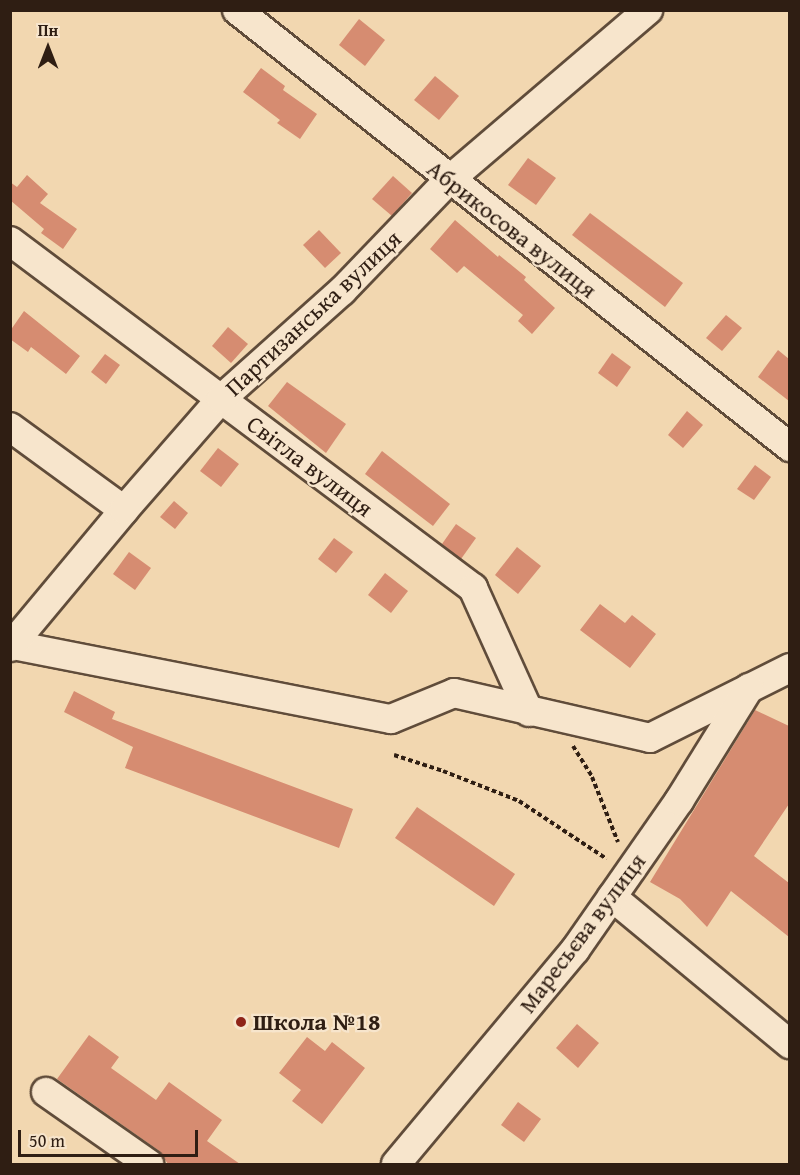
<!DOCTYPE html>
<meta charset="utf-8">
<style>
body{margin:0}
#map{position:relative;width:800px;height:1175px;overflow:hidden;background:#f2d7b0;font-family:"Gentium Book Plus",serif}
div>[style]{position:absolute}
.building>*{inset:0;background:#d68c71}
.path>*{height:4px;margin-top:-2px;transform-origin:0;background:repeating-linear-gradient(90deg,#2f1e13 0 4.5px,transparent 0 7.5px)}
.roads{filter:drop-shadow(2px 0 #604c3a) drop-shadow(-2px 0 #604c3a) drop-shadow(0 2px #604c3a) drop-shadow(0 -2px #604c3a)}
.minor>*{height:28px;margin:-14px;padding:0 14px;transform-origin:14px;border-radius:14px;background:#f7e5cc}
.dots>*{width:16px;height:16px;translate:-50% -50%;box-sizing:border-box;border:3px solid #f7e5cc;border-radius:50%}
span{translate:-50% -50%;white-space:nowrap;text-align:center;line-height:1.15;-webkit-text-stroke:4.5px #f7e5cc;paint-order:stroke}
.street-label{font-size:24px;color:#2f1e13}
.poi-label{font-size:24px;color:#2f1e13;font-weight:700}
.left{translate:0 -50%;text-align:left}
.frame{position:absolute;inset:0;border:12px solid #2f1e13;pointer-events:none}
.north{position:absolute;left:18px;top:18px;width:60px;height:60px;-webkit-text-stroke:4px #f7e5cc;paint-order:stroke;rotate:0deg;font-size:16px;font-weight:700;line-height:24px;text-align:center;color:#2f1e13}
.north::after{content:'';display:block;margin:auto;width:21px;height:27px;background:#2f1e13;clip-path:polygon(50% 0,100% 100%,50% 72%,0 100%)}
.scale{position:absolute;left:18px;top:1130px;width:180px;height:27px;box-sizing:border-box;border:3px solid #2f1e13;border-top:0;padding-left:8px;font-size:18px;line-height:21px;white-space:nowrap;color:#2f1e13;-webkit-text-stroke:4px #f7e5cc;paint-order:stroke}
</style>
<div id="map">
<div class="building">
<i style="clip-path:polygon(359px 19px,385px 40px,365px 66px,339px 45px)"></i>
<i style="clip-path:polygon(261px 68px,285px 86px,283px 90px,317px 114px,300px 139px,277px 123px,280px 120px,243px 92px)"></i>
<i style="clip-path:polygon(435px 76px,459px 96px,439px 120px,414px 100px)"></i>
<i style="clip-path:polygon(528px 158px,556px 178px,536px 205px,508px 185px)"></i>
<i style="clip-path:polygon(27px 175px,48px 194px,40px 203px,77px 229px,63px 249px,41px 233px,44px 229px,10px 200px,10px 182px,17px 187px)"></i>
<i style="clip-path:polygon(393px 176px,412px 193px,392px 216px,372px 199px)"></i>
<i style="clip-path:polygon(590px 213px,683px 283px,665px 307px,572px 235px)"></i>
<i style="clip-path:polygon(455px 220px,498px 257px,499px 255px,526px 277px,524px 280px,555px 308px,532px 334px,518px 321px,523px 315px,464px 266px,457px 273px,430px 249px)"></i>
<i style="clip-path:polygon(319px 230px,341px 253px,325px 268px,303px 245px)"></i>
<i style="clip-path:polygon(24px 311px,80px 356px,66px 374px,31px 347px,28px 352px,10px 339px,10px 331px)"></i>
<i style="clip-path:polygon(726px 315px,742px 328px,722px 351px,706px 338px)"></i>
<i style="clip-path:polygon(228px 327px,248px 344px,231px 363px,212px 346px)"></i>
<i style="clip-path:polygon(778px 350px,789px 359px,789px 401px,758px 377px)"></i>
<i style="clip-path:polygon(612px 353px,631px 367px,617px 387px,598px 373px)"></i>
<i style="clip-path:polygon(105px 354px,120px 365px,106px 384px,91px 372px)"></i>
<i style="clip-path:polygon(287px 382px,346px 424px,326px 453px,268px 406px)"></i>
<i style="clip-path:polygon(687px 411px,703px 425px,683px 448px,668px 435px)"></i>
<i style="clip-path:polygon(218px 448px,239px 464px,221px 487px,200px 471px)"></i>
<i style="clip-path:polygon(382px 451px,450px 504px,433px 526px,365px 474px)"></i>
<i style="clip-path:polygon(755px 465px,771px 477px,754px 500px,737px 489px)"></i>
<i style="clip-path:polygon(174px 501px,188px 513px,175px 529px,160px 517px)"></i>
<i style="clip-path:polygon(456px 524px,476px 538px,461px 559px,442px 544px)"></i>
<i style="clip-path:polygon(334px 538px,353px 552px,336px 573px,318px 559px)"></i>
<i style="clip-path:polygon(517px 547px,541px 566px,518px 594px,495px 575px)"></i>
<i style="clip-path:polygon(129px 552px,151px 568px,135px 590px,113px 574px)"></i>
<i style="clip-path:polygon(385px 573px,408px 591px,391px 613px,368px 595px)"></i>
<i style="clip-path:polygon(600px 604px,625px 623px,632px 615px,656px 634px,630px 668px,580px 630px)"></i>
<i style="clip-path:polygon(74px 691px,115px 712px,112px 719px,353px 809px,339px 848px,125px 768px,133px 747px,64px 712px)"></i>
<i style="clip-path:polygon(755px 710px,789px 726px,789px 804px,754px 856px,789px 883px,789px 937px,731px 891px,707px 927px,680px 899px,650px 882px)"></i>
<i style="clip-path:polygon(417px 807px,515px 874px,494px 906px,395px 838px)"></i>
<i style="clip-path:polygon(577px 1024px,599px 1043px,578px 1068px,556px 1048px)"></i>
<i style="clip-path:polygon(89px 1035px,119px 1057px,111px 1068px,156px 1100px,169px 1082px,222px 1120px,207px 1141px,240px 1164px,168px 1164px,158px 1150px,57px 1079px)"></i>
<i style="clip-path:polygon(307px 1037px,325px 1051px,332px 1042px,365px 1068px,322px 1124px,292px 1101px,301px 1090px,279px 1073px)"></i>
<i style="clip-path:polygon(518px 1102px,541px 1119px,524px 1142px,501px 1125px)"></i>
</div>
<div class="path">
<i style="left:573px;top:746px;width:36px;rotate:58deg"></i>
<i style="left:592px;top:777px;width:70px;rotate:68.2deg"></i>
<i style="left:394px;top:755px;width:52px;rotate:18.1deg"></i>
<i style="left:443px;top:771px;width:82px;rotate:21.5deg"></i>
<i style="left:519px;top:801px;width:105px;rotate:33.4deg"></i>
</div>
<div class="roads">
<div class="minor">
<i style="left:237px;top:10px;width:705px;rotate:38.32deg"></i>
<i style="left:10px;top:241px;width:579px;rotate:36.85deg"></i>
<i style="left:473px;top:588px;width:136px;rotate:65.7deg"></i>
<i style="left:10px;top:427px;width:141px;rotate:36.1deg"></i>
<i style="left:13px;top:645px;width:385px;rotate:11.1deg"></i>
<i style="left:391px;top:719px;width:68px;rotate:-22.4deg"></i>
<i style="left:454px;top:693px;width:201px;rotate:12.9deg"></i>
<i style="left:650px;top:738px;width:157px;rotate:-26.6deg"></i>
<i style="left:10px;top:647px;width:178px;rotate:-50.2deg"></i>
<i style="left:124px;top:510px;width:147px;rotate:-48.9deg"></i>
<i style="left:221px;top:399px;width:162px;rotate:-41.8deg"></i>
<i style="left:342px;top:291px;width:154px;rotate:-46.1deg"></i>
<i style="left:449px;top:180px;width:262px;rotate:-40.5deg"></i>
<i style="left:612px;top:897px;width:231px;rotate:39.6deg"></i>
<i style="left:46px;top:1092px;width:126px;rotate:35deg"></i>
<i style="left:396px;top:1164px;width:279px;rotate:-50.1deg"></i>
<i style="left:575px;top:950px;width:182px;rotate:-55.1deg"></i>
<i style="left:679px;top:801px;width:133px;rotate:-58.2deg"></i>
</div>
</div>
<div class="dots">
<i style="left:241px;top:1022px;background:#8f2418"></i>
</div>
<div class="street-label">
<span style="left:512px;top:229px;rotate:38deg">Абрикосова вулиця</span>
<span style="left:313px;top:313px;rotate:-43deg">Партизанська вулиця</span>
<span style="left:310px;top:466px;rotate:37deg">Світла вулиця</span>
<span style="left:582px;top:933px;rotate:-53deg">Маресьєва вулиця</span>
</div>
<div class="poi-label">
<span class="left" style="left:253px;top:1022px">Школа №18</span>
</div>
<div class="frame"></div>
<div class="north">Пн</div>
<div class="scale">50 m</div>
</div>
